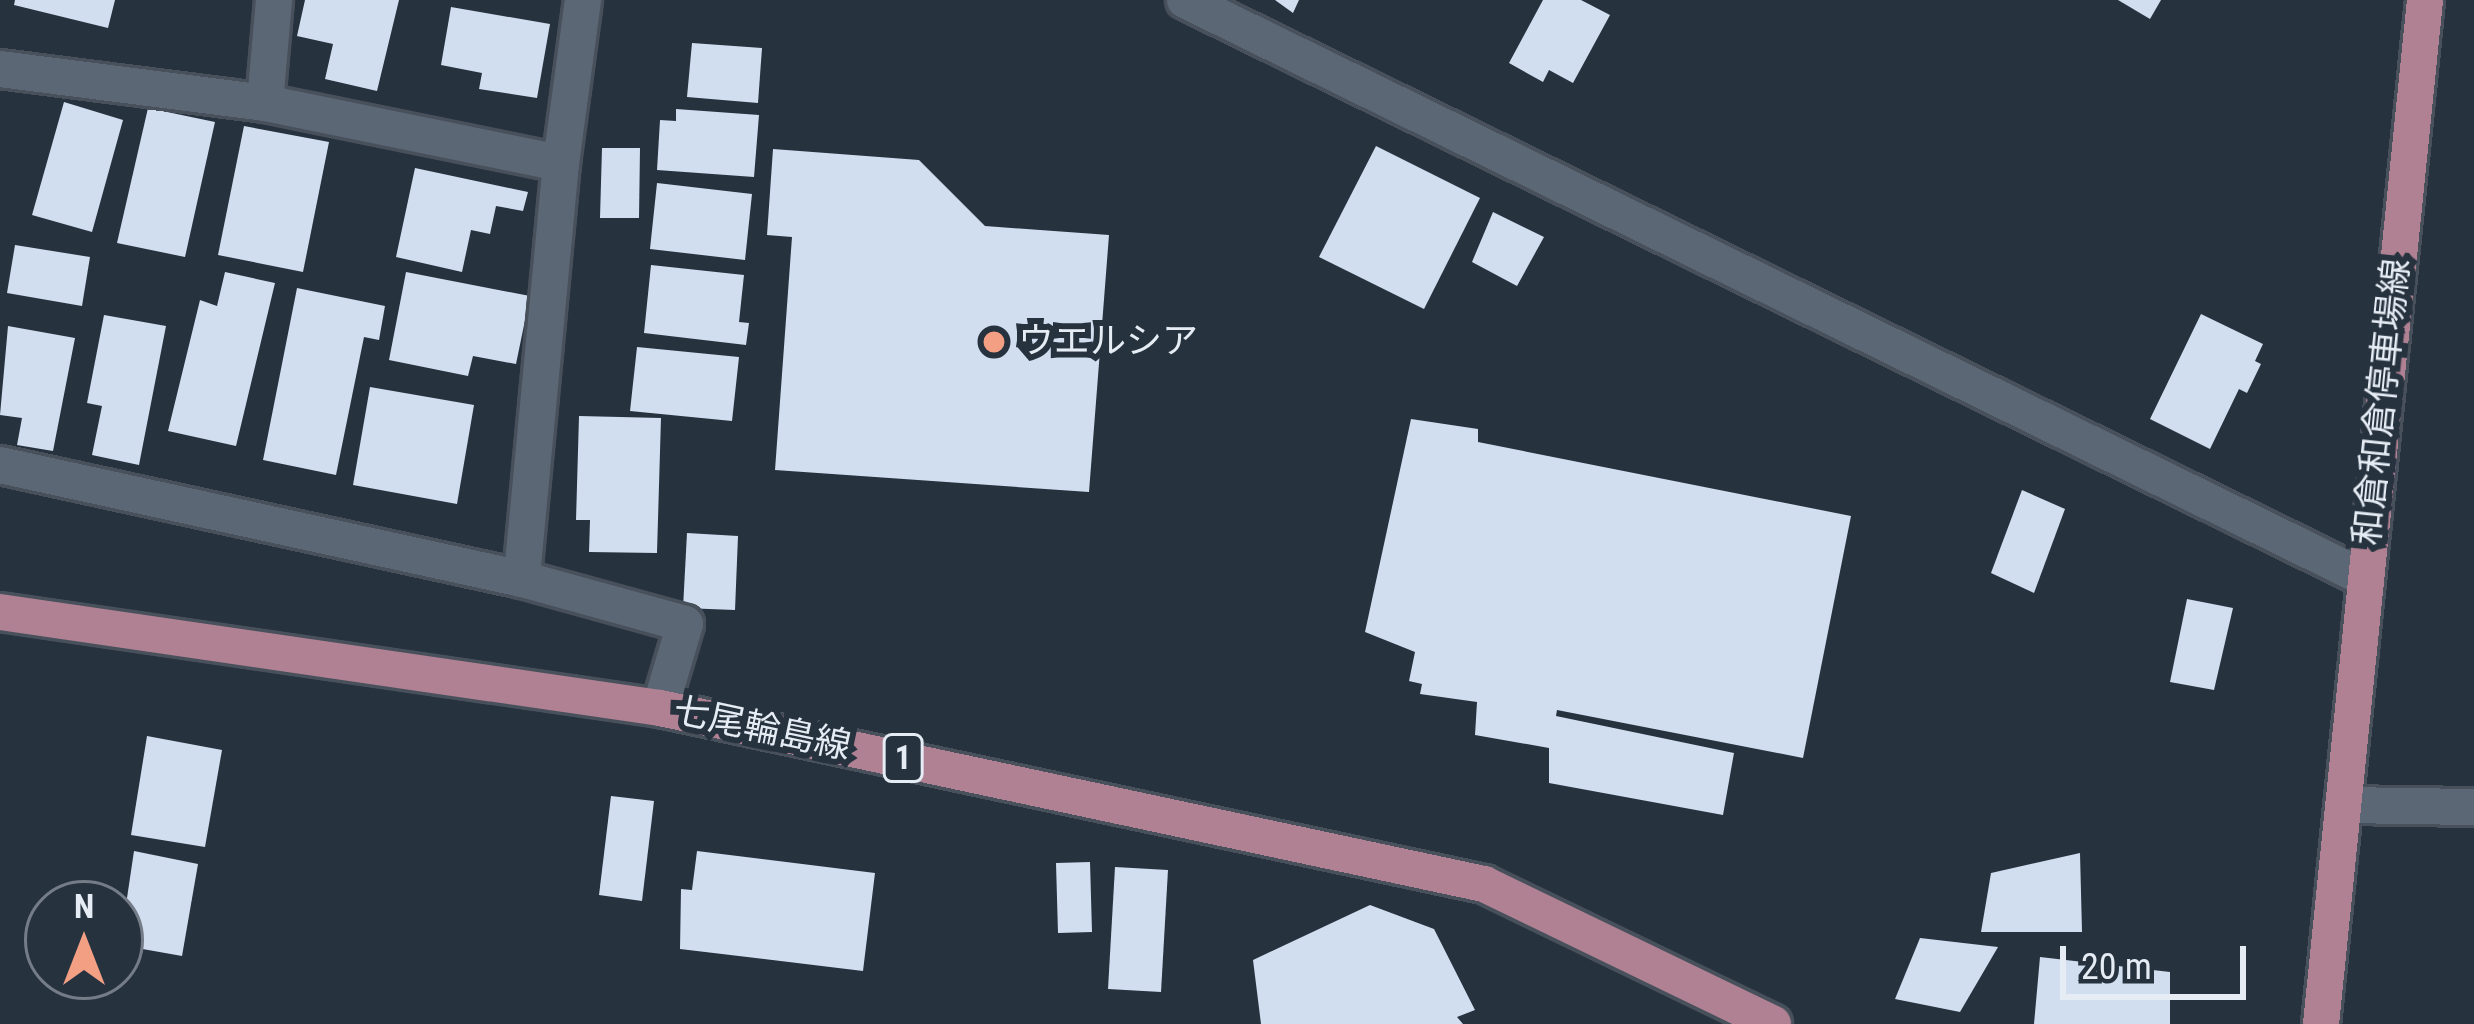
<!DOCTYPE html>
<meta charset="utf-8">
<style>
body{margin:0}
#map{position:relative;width:2474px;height:1024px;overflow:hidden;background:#27323f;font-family:"Roboto Condensed","Noto Sans JP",sans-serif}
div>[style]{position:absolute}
.building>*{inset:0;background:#d1deef}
.roads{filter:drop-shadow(3px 0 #47505b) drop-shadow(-3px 0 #47505b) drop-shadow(0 3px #47505b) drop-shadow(0 -3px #47505b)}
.minor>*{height:36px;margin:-18px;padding:0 18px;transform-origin:18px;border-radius:18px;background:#5c6776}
.major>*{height:36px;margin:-18px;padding:0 18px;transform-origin:18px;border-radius:18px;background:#b08193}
.dots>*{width:33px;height:33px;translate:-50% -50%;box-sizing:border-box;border:6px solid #27323f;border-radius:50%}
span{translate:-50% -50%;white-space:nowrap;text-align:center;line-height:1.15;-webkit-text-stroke:12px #27323f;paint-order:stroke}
.shield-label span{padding:3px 9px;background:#27323f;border:3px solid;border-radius:9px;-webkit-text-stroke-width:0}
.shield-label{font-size:33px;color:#e5ecf4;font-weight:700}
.poi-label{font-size:36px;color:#e5ecf4}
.left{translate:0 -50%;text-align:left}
.street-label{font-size:36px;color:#e5ecf4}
.north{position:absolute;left:24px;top:880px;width:120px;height:120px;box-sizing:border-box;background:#27323f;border:3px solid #737c87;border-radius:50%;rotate:0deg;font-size:33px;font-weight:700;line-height:48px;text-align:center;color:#e5ecf4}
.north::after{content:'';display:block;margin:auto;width:42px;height:54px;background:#f39f84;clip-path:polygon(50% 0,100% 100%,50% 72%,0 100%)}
.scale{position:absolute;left:2060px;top:946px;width:186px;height:54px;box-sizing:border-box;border:6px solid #e5ecf4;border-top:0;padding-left:15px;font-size:36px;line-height:42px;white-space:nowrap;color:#e5ecf4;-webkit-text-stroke:9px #27323f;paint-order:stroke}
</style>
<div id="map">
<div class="building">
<i style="clip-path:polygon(15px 0,115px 0,108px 28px,14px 5px)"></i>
<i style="clip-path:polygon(305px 0,399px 0,377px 91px,325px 79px,333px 44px,297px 36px)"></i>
<i style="clip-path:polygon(1275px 0,1299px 0,1293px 13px)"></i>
<i style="clip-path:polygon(1543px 0,1581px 0,1610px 15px,1573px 83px,1549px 70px,1543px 82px,1509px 63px)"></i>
<i style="clip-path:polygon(2118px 0,2161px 0,2150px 19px)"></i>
<i style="clip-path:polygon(451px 7px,550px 24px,537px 98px,479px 89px,482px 73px,441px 65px)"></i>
<i style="clip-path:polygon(692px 43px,762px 48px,758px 103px,687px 97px)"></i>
<i style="clip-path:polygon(64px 102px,123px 120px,92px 232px,32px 215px)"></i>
<i style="clip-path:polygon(148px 108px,215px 122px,185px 257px,117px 243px)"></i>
<i style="clip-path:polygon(676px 109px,759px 115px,754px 177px,657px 170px,660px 120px,676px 121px)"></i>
<i style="clip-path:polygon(244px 126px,329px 142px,303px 272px,218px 255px)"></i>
<i style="clip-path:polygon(1376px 146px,1480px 198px,1424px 309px,1319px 257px)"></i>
<i style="clip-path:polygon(602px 148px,640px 148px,639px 218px,600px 218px)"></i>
<i style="clip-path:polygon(773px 149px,919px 160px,985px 226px,1109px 235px,1089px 492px,775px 470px,792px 237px,767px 235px)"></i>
<i style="clip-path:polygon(415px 168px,528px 192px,523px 211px,496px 206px,490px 234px,471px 230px,462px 272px,396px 257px)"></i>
<i style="clip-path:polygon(657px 183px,752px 194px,745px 260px,650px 249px)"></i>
<i style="clip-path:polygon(1493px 212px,1544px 237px,1517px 286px,1472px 262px)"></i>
<i style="clip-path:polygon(15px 245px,90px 257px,82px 306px,7px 293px)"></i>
<i style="clip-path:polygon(651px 265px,744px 275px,739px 322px,749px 323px,746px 345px,644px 333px)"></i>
<i style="clip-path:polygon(225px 272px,275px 283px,236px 446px,168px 431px,200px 300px,217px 306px)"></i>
<i style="clip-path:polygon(406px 272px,530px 296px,516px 364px,473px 356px,468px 376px,389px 360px)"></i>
<i style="clip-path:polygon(297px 288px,385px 306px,379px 340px,364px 337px,336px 475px,263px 460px)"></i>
<i style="clip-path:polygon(2201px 314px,2263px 344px,2255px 361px,2261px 364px,2247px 393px,2239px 389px,2210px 449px,2150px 419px)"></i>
<i style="clip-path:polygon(104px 315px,166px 326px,139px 465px,92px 455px,102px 406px,87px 403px)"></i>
<i style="clip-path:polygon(8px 326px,75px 338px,53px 451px,17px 445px,22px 418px,0 415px)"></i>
<i style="clip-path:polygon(637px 347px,739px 357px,732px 421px,630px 411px)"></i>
<i style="clip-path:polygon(370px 387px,474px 405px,457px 504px,353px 485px)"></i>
<i style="clip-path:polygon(579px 416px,661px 418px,657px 553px,589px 552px,590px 520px,576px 520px)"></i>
<i style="clip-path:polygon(1411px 419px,1478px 429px,1478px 442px,1851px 516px,1803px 758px,1557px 710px,1556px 716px,1734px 753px,1723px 815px,1549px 783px,1549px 748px,1475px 735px,1477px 702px,1420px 694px,1422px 684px,1409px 681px,1415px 652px,1365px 632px)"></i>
<i style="clip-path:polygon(2022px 490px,2065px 509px,2034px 593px,1991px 573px)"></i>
<i style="clip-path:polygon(687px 533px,738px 536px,735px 610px,683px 608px)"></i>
<i style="clip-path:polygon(2187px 599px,2233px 608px,2214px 690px,2170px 682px)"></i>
<i style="clip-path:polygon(147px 736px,222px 750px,205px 847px,131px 835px)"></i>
<i style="clip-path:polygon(611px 796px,654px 801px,642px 901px,599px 895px)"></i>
<i style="clip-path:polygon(134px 851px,198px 864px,182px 956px,120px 945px)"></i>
<i style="clip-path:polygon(697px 851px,875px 873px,863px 971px,680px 949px,681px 889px,692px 890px)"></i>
<i style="clip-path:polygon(2080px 853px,2082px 932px,1981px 932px,1991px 873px)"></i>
<i style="clip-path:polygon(1090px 862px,1092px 932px,1058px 933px,1056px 863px)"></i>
<i style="clip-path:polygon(1115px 867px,1168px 870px,1161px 992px,1108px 989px)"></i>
<i style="clip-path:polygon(57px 889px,102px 895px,101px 904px,56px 904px)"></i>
<i style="clip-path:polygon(1370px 905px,1434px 929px,1475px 1010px,1457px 1017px,1463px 1024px,1261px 1024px,1253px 960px)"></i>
<i style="clip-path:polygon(1920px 938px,1998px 947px,1960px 1012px,1895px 999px)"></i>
<i style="clip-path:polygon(2040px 957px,2170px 972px,2170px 1024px,2034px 1024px)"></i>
</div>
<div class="roads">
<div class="minor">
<i style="left:1185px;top:0;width:1312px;rotate:26.1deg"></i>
<i style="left:0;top:69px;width:267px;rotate:7.3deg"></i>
<i style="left:265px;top:103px;width:302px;rotate:11.5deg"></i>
<i style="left:561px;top:163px;width:418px;rotate:95.4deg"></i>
<i style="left:265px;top:103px;width:103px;rotate:-85deg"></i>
<i style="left:561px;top:163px;width:164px;rotate:-82.3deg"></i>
<i style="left:0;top:465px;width:534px;rotate:12.32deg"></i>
<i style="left:522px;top:579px;width:169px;rotate:15.4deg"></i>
<i style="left:685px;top:624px;width:88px;rotate:106.6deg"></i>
<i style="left:2344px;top:805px;width:130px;rotate:0.9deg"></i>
</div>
<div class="major">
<i style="left:0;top:612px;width:667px;rotate:8.28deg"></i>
<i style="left:660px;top:708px;width:843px;rotate:12.06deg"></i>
<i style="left:1484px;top:884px;width:321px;rotate:25.8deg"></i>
<i style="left:2321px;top:1024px;width:1029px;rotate:-84.2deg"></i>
</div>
</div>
<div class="dots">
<i style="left:994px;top:342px;background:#f39f84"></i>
</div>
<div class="shield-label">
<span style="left:903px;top:758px">1</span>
</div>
<div class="poi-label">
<span class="left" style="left:1018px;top:342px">ウエルシア</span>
</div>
<div class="street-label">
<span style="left:2382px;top:402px;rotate:-84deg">和倉和倉停車場線</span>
<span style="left:762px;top:729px;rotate:12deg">七尾輪島線</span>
</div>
<div class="north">N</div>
<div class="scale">20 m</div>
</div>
